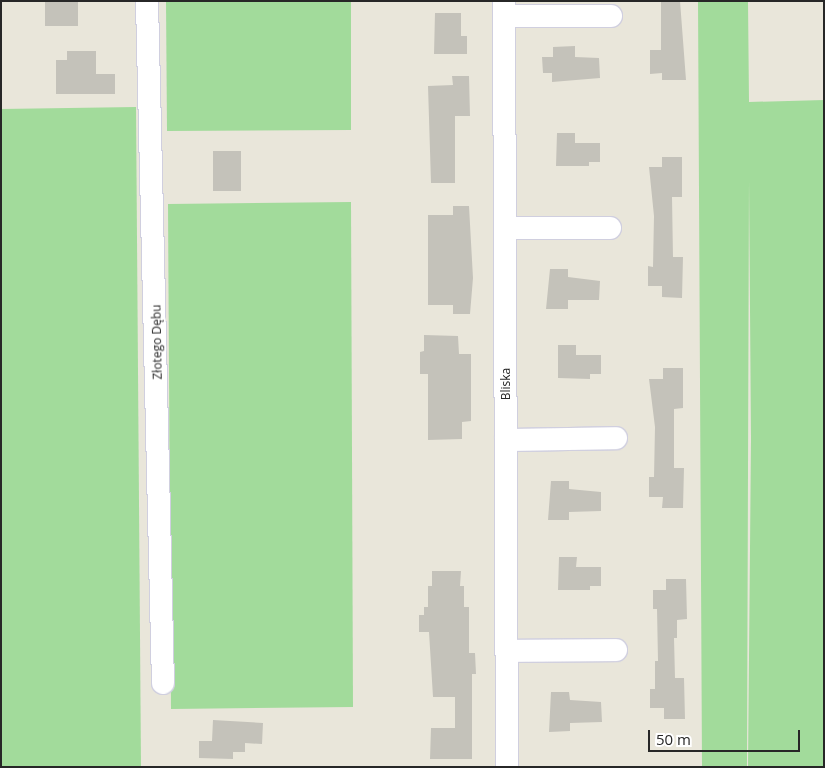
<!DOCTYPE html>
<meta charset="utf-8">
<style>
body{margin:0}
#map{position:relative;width:825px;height:768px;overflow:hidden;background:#e9e6da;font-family:"Open Sans",sans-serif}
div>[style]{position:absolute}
.green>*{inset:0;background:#a2db9b}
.building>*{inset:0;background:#c4c2ba}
.roads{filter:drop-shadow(1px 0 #d0cfdf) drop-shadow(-1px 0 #d0cfdf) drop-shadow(0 1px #d0cfdf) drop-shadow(0 -1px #d0cfdf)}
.minor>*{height:22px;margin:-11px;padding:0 11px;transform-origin:11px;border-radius:11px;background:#fff}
span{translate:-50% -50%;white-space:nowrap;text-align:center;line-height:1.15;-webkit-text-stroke:4px #fff;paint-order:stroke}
.street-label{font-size:12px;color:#272727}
.frame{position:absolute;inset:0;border:2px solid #272727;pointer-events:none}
.scale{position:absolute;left:648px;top:730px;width:152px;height:22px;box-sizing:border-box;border:2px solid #272727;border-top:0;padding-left:6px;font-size:15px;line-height:18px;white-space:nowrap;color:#272727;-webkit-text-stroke:4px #fff;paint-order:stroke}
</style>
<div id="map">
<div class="green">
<i style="clip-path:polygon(166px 1px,351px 1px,351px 130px,167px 131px)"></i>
<i style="clip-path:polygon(698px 1px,748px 1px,749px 102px,824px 100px,824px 767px,748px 767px,751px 439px,749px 179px,747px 767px,702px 767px)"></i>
<i style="clip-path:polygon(136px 107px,141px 767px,1px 767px,1px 109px)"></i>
<i style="clip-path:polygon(351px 202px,353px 707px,171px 709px,168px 204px)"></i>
</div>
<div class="building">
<i style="clip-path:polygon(45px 1px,78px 1px,78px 26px,45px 26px)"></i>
<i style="clip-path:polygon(661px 1px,680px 1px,686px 80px,662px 80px,662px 73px,650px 74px,650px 50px,661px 50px)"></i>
<i style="clip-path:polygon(435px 13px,461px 13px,461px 36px,467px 36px,467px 54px,434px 54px)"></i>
<i style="clip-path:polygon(575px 46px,575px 57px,599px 58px,600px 78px,552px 82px,552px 73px,543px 73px,542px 57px,553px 57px,553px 47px)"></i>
<i style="clip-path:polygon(67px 51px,96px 51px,96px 74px,115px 74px,115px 94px,56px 94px,56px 60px,67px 60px)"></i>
<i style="clip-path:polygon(452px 76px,469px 76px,470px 116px,455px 116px,455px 183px,431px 183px,428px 86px,453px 85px)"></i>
<i style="clip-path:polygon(557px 133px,575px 133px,575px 143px,600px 143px,600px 162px,589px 162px,589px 166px,556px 166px)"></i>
<i style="clip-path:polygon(213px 151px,241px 151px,241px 191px,213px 191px)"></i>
<i style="clip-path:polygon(662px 157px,682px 157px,682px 197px,672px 197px,673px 257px,683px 257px,682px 298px,662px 297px,662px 286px,648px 286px,648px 266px,653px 267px,654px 216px,649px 167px,662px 167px)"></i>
<i style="clip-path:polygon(453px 206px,469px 206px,473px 278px,470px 314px,453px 314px,453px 305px,428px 305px,428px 215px,453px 215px)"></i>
<i style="clip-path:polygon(550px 269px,568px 269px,568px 277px,600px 281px,599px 300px,568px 300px,568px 309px,546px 309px)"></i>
<i style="clip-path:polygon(424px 335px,458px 336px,459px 354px,471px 354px,471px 421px,462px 422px,462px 439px,428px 440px,428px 374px,420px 374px,420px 352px,424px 351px)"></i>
<i style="clip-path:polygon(558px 345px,576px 345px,576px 355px,601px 355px,601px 374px,590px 374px,590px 379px,558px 378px)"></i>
<i style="clip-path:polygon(663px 368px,683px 368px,683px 408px,674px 409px,674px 468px,684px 468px,683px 508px,662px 508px,663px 497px,649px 497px,649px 477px,654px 477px,655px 427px,649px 379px,663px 379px)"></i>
<i style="clip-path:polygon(551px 481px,569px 481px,569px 489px,601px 492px,601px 511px,569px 512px,569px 520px,548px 520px)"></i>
<i style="clip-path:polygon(559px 557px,577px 557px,576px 567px,601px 567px,601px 586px,590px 586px,590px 590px,558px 590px)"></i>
<i style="clip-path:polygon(432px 571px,461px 571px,460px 586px,464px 586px,464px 607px,469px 607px,469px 653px,475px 653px,476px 674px,472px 674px,472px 759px,430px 759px,431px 728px,455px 728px,455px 697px,433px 697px,429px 632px,419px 632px,419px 615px,424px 615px,424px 607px,428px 607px,428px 586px,432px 586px)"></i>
<i style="clip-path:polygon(666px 579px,686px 579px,687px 619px,677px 620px,677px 638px,674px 638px,675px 678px,684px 678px,685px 719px,664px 719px,664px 708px,650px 708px,650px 689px,655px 689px,655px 661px,658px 661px,657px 609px,653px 609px,653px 590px,666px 590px)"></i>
<i style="clip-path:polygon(551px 692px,569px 692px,570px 700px,601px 702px,602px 722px,570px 723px,570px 731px,549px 732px)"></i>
<i style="clip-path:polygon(213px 720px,263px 723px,262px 744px,245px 743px,245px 752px,233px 752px,233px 759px,199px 758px,199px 741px,212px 741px)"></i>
</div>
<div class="roads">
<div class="minor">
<i style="left:147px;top:1px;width:682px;rotate:88.66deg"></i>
<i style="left:504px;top:1px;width:766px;rotate:89.78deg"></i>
<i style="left:504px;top:16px;width:107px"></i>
<i style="left:505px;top:228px;width:105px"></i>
<i style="left:506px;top:440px;width:110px;rotate:-1deg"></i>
<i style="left:507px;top:651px;width:109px;rotate:-0.5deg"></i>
</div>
</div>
<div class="street-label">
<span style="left:157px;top:342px;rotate:-91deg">Złotego Dębu</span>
<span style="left:506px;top:384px;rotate:-90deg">Bliska</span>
</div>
<div class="frame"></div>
<div class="scale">50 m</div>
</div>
